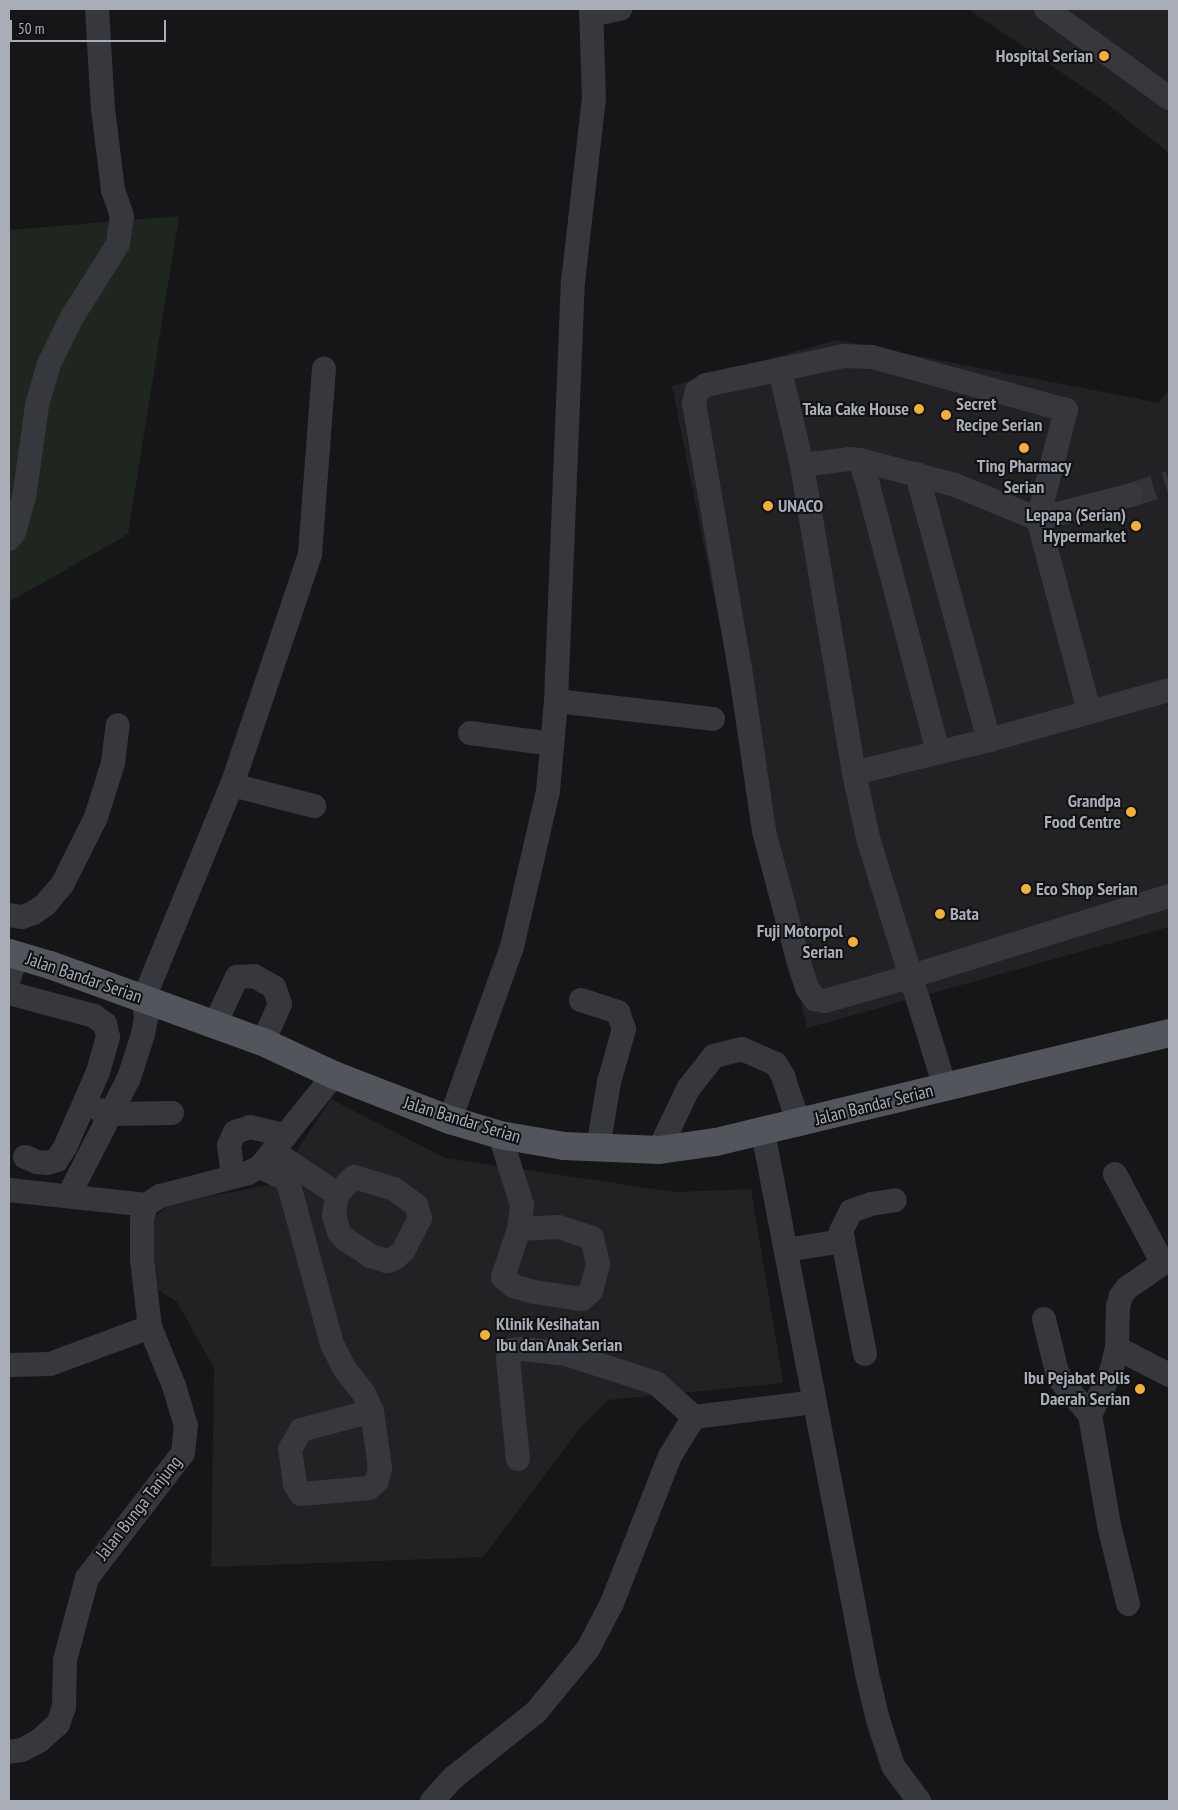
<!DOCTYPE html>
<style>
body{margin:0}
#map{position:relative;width:1178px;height:1810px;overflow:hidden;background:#161618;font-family:"PT Sans Narrow",sans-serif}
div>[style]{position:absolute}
.built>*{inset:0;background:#222225}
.green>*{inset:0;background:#1e261f}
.minor-tunnel>*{height:24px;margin-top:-12px;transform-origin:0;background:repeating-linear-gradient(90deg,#333438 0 24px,transparent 0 36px)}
.minor>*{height:24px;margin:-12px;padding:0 12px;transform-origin:12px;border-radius:12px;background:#37383d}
.major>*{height:28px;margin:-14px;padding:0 14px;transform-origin:14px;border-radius:14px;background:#53555c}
.dots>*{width:14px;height:14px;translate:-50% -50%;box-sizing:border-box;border:2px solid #111113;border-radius:50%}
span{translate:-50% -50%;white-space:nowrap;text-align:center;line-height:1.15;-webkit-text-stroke:4px #111113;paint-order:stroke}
.poi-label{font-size:18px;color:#a8adb8;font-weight:700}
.right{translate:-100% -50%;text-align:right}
.left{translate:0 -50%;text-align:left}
.street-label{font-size:18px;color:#a8adb8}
.frame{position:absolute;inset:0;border:10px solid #a8adb8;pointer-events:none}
.scale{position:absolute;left:10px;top:20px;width:156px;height:22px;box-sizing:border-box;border:2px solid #a8adb8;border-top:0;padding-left:6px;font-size:15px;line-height:18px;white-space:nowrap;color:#a8adb8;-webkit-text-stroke:4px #111113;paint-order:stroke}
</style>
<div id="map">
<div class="built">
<i style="clip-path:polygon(968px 9px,1169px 9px,1169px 153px,1102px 100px)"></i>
<i style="clip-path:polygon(836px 340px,1159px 403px,1169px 390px,1169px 927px,807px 1028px,760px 826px,672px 386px)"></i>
<i style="clip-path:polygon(331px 1099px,445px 1158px,674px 1192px,751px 1189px,783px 1383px,608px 1400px,580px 1428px,483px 1557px,211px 1567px,214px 1368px,177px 1302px,157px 1289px,148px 1223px,169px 1204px,275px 1184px)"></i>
</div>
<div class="green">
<i style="clip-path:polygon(179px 216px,128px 534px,9px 602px,9px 230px)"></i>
</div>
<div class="minor-tunnel">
<i style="left:1131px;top:495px;width:40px;rotate:-18deg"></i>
</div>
<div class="minor">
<i style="left:1046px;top:9px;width:152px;rotate:35.9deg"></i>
<i style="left:591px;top:15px;width:30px;rotate:-12deg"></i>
<i style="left:780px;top:370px;width:98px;rotate:77deg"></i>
<i style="left:860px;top:460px;width:26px;rotate:72deg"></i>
<i style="left:868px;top:485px;width:276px;rotate:75.3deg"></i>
<i style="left:917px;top:474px;width:276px;rotate:74.9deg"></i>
<i style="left:1131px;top:495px;width:96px;rotate:165.5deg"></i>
<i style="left:1038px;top:519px;width:113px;rotate:-75.6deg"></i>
<i style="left:1066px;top:410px;width:201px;rotate:-164.7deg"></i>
<i style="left:872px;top:357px;width:28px;rotate:-178deg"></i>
<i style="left:844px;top:356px;width:141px;rotate:168.1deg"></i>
<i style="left:706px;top:385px;width:11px;rotate:146deg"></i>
<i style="left:697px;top:391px;width:12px;rotate:104deg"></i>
<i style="left:694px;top:403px;width:269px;rotate:80.2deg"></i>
<i style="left:740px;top:668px;width:165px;rotate:81.6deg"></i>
<i style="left:764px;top:831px;width:133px;rotate:75.2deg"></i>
<i style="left:798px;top:960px;width:29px;rotate:72deg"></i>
<i style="left:807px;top:988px;width:14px;rotate:54deg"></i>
<i style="left:815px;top:999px;width:10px;rotate:11deg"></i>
<i style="left:825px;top:1001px;width:87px;rotate:-15.9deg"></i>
<i style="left:909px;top:977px;width:272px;rotate:-17.3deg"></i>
<i style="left:9px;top:539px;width:9px;rotate:-54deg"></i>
<i style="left:14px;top:532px;width:35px;rotate:-74deg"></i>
<i style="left:24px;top:498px;width:94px;rotate:-82deg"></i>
<i style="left:37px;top:405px;width:43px;rotate:-73.7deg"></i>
<i style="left:49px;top:364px;width:52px;rotate:-63.9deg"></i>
<i style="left:72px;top:317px;width:86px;rotate:-57.8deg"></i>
<i style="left:118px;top:244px;width:28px;rotate:-82deg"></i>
<i style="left:122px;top:216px;width:28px;rotate:-109deg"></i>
<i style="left:113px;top:190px;width:82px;rotate:-97deg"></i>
<i style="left:103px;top:109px;width:100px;rotate:-93.4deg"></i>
<i style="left:556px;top:701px;width:158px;rotate:6.5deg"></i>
<i style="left:470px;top:733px;width:83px;rotate:7.6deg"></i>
<i style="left:854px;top:773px;width:139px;rotate:-13.7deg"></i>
<i style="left:989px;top:740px;width:187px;rotate:-15.5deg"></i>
<i style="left:232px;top:785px;width:85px;rotate:14.4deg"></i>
<i style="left:9px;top:915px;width:13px;rotate:9deg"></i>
<i style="left:22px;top:917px;width:12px;rotate:-20deg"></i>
<i style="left:33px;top:913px;width:14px;rotate:-34deg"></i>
<i style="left:45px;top:905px;width:26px;rotate:-50deg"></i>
<i style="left:62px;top:885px;width:76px;rotate:-63.4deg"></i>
<i style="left:96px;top:817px;width:57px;rotate:-72.5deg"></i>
<i style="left:113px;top:763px;width:38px;rotate:-83deg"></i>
<i style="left:9px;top:979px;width:25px;rotate:-72deg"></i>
<i style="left:9px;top:993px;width:88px;rotate:15.1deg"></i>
<i style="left:94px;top:1016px;width:14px;rotate:36deg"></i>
<i style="left:105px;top:1024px;width:13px;rotate:77deg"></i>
<i style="left:108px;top:1037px;width:36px;rotate:106deg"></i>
<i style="left:98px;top:1072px;width:82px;rotate:113.7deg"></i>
<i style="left:65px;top:1147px;width:15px;rotate:122deg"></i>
<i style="left:57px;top:1160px;width:10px;rotate:163deg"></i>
<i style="left:47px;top:1163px;width:10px;rotate:-174deg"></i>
<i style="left:37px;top:1162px;width:13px;rotate:-157deg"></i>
<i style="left:581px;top:1000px;width:39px;rotate:18deg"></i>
<i style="left:618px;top:1012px;width:18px;rotate:71deg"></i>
<i style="left:624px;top:1029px;width:55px;rotate:105.8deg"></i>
<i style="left:609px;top:1082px;width:67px;rotate:99.5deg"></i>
<i style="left:215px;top:1024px;width:52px;rotate:-64.9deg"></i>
<i style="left:237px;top:977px;width:17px;rotate:-3deg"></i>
<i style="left:254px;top:976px;width:23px;rotate:29deg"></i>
<i style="left:274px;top:987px;width:18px;rotate:71deg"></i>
<i style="left:280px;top:1004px;width:42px;rotate:114.1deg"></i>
<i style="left:945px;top:1087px;width:257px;rotate:-107.2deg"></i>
<i style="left:869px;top:842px;width:71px;rotate:-102.3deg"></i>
<i style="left:854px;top:773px;width:312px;rotate:-99.6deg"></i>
<i style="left:802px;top:465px;width:47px;rotate:-7.3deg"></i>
<i style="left:849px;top:459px;width:11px;rotate:5deg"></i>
<i style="left:860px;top:460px;width:98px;rotate:14.7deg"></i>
<i style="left:955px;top:485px;width:90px;rotate:22.3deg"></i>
<i style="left:1038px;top:519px;width:199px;rotate:75.1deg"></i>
<i style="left:100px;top:1110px;width:13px;rotate:18deg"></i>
<i style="left:112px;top:1114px;width:60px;rotate:-1deg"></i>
<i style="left:450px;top:1120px;width:184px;rotate:-70.3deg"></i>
<i style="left:512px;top:947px;width:160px;rotate:-77deg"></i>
<i style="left:548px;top:791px;width:90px;rotate:-84.9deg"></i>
<i style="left:556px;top:701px;width:419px;rotate:-87.7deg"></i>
<i style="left:573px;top:282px;width:184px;rotate:-83.5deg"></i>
<i style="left:594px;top:99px;width:90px;rotate:-91.9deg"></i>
<i style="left:763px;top:1132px;width:552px;rotate:79.14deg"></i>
<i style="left:867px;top:1674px;width:47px;rotate:76.6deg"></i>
<i style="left:878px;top:1720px;width:48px;rotate:71.9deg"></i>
<i style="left:893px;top:1766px;width:44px;rotate:53.4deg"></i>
<i style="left:500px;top:1135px;width:73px;rotate:72.6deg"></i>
<i style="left:522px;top:1205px;width:24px;rotate:97deg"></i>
<i style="left:519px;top:1229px;width:51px;rotate:108.4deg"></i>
<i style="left:503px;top:1277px;width:13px;rotate:42deg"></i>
<i style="left:513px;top:1286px;width:22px;rotate:16deg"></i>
<i style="left:534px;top:1292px;width:49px;rotate:8.3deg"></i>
<i style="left:582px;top:1299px;width:12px;rotate:-42deg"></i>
<i style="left:591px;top:1291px;width:28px;rotate:-75deg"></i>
<i style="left:598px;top:1264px;width:27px;rotate:-103deg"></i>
<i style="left:592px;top:1238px;width:35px;rotate:-162deg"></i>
<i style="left:559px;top:1227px;width:40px;rotate:177.1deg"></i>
<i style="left:659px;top:1150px;width:68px;rotate:-64.6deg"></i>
<i style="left:688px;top:1089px;width:42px;rotate:-51.8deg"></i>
<i style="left:714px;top:1056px;width:29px;rotate:-14deg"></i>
<i style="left:742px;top:1049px;width:37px;rotate:24deg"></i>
<i style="left:776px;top:1064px;width:14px;rotate:60deg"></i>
<i style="left:783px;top:1076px;width:51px;rotate:71.6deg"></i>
<i style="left:273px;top:1151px;width:77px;rotate:33.9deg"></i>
<i style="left:260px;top:1167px;width:26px;rotate:25deg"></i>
<i style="left:284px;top:1178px;width:9px;rotate:54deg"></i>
<i style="left:289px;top:1185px;width:165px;rotate:74.9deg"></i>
<i style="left:332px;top:1344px;width:27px;rotate:63deg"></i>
<i style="left:344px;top:1368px;width:31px;rotate:52deg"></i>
<i style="left:363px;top:1392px;width:21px;rotate:65deg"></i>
<i style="left:372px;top:1411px;width:58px;rotate:82deg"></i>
<i style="left:380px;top:1468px;width:13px;rotate:103deg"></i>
<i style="left:377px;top:1481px;width:11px;rotate:139deg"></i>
<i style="left:369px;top:1488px;width:68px;rotate:175deg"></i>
<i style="left:301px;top:1494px;width:12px;rotate:-121deg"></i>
<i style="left:295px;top:1484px;width:35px;rotate:-98deg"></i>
<i style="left:290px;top:1449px;width:22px;rotate:-60deg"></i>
<i style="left:301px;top:1430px;width:73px;rotate:-15deg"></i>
<i style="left:1115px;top:1174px;width:100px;rotate:61.9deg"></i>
<i style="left:233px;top:1177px;width:32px;rotate:-97deg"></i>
<i style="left:229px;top:1145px;width:14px;rotate:-65deg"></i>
<i style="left:235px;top:1132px;width:16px;rotate:-18deg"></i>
<i style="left:250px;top:1127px;width:37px;rotate:13deg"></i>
<i style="left:354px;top:1177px;width:42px;rotate:16.7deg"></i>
<i style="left:394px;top:1189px;width:27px;rotate:36deg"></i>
<i style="left:416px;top:1205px;width:14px;rotate:73deg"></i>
<i style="left:420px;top:1218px;width:37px;rotate:117deg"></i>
<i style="left:403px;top:1251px;width:11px;rotate:139deg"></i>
<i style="left:395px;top:1258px;width:9px;rotate:159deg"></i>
<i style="left:387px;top:1261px;width:17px;rotate:-163deg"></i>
<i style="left:371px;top:1256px;width:31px;rotate:-147deg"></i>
<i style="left:345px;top:1239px;width:9px;rotate:-131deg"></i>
<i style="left:339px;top:1232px;width:17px;rotate:-107deg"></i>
<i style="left:334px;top:1216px;width:22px;rotate:-82deg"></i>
<i style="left:337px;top:1194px;width:24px;rotate:-45deg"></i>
<i style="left:9px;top:1190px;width:138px;rotate:6.2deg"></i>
<i style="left:69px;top:1195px;width:131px;rotate:-62.9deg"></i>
<i style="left:129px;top:1078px;width:46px;rotate:-72.3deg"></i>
<i style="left:143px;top:1034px;width:16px;rotate:-79deg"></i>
<i style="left:146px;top:1018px;width:20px;rotate:-96deg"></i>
<i style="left:144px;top:998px;width:230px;rotate:-67.6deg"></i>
<i style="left:232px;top:785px;width:244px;rotate:-71.3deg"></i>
<i style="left:310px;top:554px;width:186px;rotate:-85.7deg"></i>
<i style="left:786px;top:1250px;width:58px;rotate:-9deg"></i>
<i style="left:1044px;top:1319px;width:55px;rotate:76.2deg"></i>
<i style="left:1057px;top:1372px;width:11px;rotate:63deg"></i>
<i style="left:1062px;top:1382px;width:43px;rotate:49.7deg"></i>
<i style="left:1117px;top:1348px;width:59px;rotate:27.4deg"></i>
<i style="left:865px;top:1354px;width:125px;rotate:-101deg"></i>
<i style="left:841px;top:1231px;width:22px;rotate:-63deg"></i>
<i style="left:851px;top:1211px;width:21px;rotate:-19deg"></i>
<i style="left:871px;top:1204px;width:24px;rotate:-9deg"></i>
<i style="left:9px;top:1365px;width:41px;rotate:-1.4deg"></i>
<i style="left:50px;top:1364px;width:107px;rotate:-20.3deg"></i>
<i style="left:518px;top:1459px;width:101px;rotate:-95.7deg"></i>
<i style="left:508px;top:1358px;width:9px;rotate:-63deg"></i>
<i style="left:512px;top:1350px;width:11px;rotate:-5deg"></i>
<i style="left:523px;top:1349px;width:43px;rotate:6.6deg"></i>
<i style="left:566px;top:1354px;width:95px;rotate:17.9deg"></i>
<i style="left:656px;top:1383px;width:51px;rotate:41.8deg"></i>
<i style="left:1128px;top:1604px;width:81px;rotate:-103.5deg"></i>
<i style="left:1109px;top:1525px;width:112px;rotate:-99.8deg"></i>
<i style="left:1090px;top:1415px;width:48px;rotate:-64deg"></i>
<i style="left:1111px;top:1372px;width:25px;rotate:-76deg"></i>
<i style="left:1117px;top:1348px;width:41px;rotate:-88.6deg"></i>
<i style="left:1118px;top:1307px;width:11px;rotate:-75deg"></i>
<i style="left:1121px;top:1296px;width:10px;rotate:-53deg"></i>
<i style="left:1127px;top:1288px;width:51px;rotate:-34.6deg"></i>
<i style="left:9px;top:1752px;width:13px;rotate:-9deg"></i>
<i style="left:22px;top:1750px;width:19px;rotate:-28deg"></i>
<i style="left:39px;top:1741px;width:25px;rotate:-42deg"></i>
<i style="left:58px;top:1724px;width:18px;rotate:-71deg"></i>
<i style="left:64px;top:1707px;width:47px;rotate:-88.8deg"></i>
<i style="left:65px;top:1660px;width:85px;rotate:-75deg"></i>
<i style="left:87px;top:1578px;width:158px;rotate:-52.5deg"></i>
<i style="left:183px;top:1453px;width:27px;rotate:-84deg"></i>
<i style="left:186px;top:1426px;width:42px;rotate:-106.7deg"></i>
<i style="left:174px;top:1386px;width:64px;rotate:-112.1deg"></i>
<i style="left:150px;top:1327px;width:67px;rotate:-96.8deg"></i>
<i style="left:142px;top:1260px;width:41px;rotate:-90deg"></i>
<i style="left:142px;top:1219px;width:15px;rotate:-74deg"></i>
<i style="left:146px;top:1205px;width:17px;rotate:-33deg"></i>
<i style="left:160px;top:1196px;width:91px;rotate:-14.6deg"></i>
<i style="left:248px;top:1173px;width:13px;rotate:-27deg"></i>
<i style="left:260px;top:1167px;width:118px;rotate:-51.2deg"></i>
<i style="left:432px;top:1801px;width:31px;rotate:-48deg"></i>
<i style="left:453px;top:1778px;width:106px;rotate:-38.5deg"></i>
<i style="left:536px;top:1712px;width:82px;rotate:-50.5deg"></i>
<i style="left:588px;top:1649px;width:52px;rotate:-62.4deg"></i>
<i style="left:612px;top:1603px;width:158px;rotate:-68.5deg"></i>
<i style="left:670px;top:1456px;width:46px;rotate:-58.4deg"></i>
<i style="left:694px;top:1417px;width:121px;rotate:-7.1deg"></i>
</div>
<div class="major">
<i style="left:9px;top:953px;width:43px;rotate:16.3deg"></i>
<i style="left:50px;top:965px;width:226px;rotate:19.9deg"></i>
<i style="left:263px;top:1042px;width:78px;rotate:24.9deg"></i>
<i style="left:334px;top:1075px;width:124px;rotate:21.2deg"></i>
<i style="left:450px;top:1120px;width:52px;rotate:16.7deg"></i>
<i style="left:500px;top:1135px;width:65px;rotate:9.8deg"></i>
<i style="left:564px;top:1146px;width:95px;rotate:2.4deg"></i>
<i style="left:659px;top:1150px;width:58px;rotate:-8deg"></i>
<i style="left:716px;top:1142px;width:466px;rotate:-13.5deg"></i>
</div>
<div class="dots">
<i style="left:1104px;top:56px;background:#f2b134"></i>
<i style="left:919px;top:409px;background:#f2b134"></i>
<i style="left:946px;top:415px;background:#f2b134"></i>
<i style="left:1024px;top:448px;background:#f2b134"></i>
<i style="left:768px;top:506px;background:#f2b134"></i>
<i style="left:1136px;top:526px;background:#f2b134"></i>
<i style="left:1131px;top:812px;background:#f2b134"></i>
<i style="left:1026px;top:889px;background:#f2b134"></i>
<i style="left:940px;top:914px;background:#f2b134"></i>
<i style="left:853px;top:942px;background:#f2b134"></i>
<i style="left:485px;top:1335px;background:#f2b134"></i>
<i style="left:1140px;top:1389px;background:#f2b134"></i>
</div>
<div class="poi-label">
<span class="right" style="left:1093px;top:56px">Hospital Serian</span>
<span class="left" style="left:956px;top:415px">Secret<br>Recipe Serian</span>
<span class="right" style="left:909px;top:409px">Taka Cake House</span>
<span style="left:1024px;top:477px">Ting Pharmacy<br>Serian</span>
<span class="left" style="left:778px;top:506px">UNACO</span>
<span class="right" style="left:1126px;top:526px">Lepapa (Serian)<br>Hypermarket</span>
<span class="right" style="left:1121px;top:812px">Grandpa<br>Food Centre</span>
<span class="left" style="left:1036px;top:889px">Eco Shop Serian</span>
<span class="left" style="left:950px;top:914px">Bata</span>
<span class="right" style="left:843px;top:942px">Fuji Motorpol<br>Serian</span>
<span class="left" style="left:496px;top:1335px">Klinik Kesihatan<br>Ibu dan Anak Serian</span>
<span class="right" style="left:1130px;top:1389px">Ibu Pejabat Polis<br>Daerah Serian</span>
</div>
<div class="street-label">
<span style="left:84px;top:978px;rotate:19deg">Jalan Bandar Serian</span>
<span style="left:874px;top:1105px;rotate:-14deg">Jalan Bandar Serian</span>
<span style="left:462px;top:1120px;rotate:17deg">Jalan Bandar Serian</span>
<span style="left:139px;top:1508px;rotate:-52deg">Jalan Bunga Tanjung</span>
</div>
<div class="frame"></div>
<div class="scale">50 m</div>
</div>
